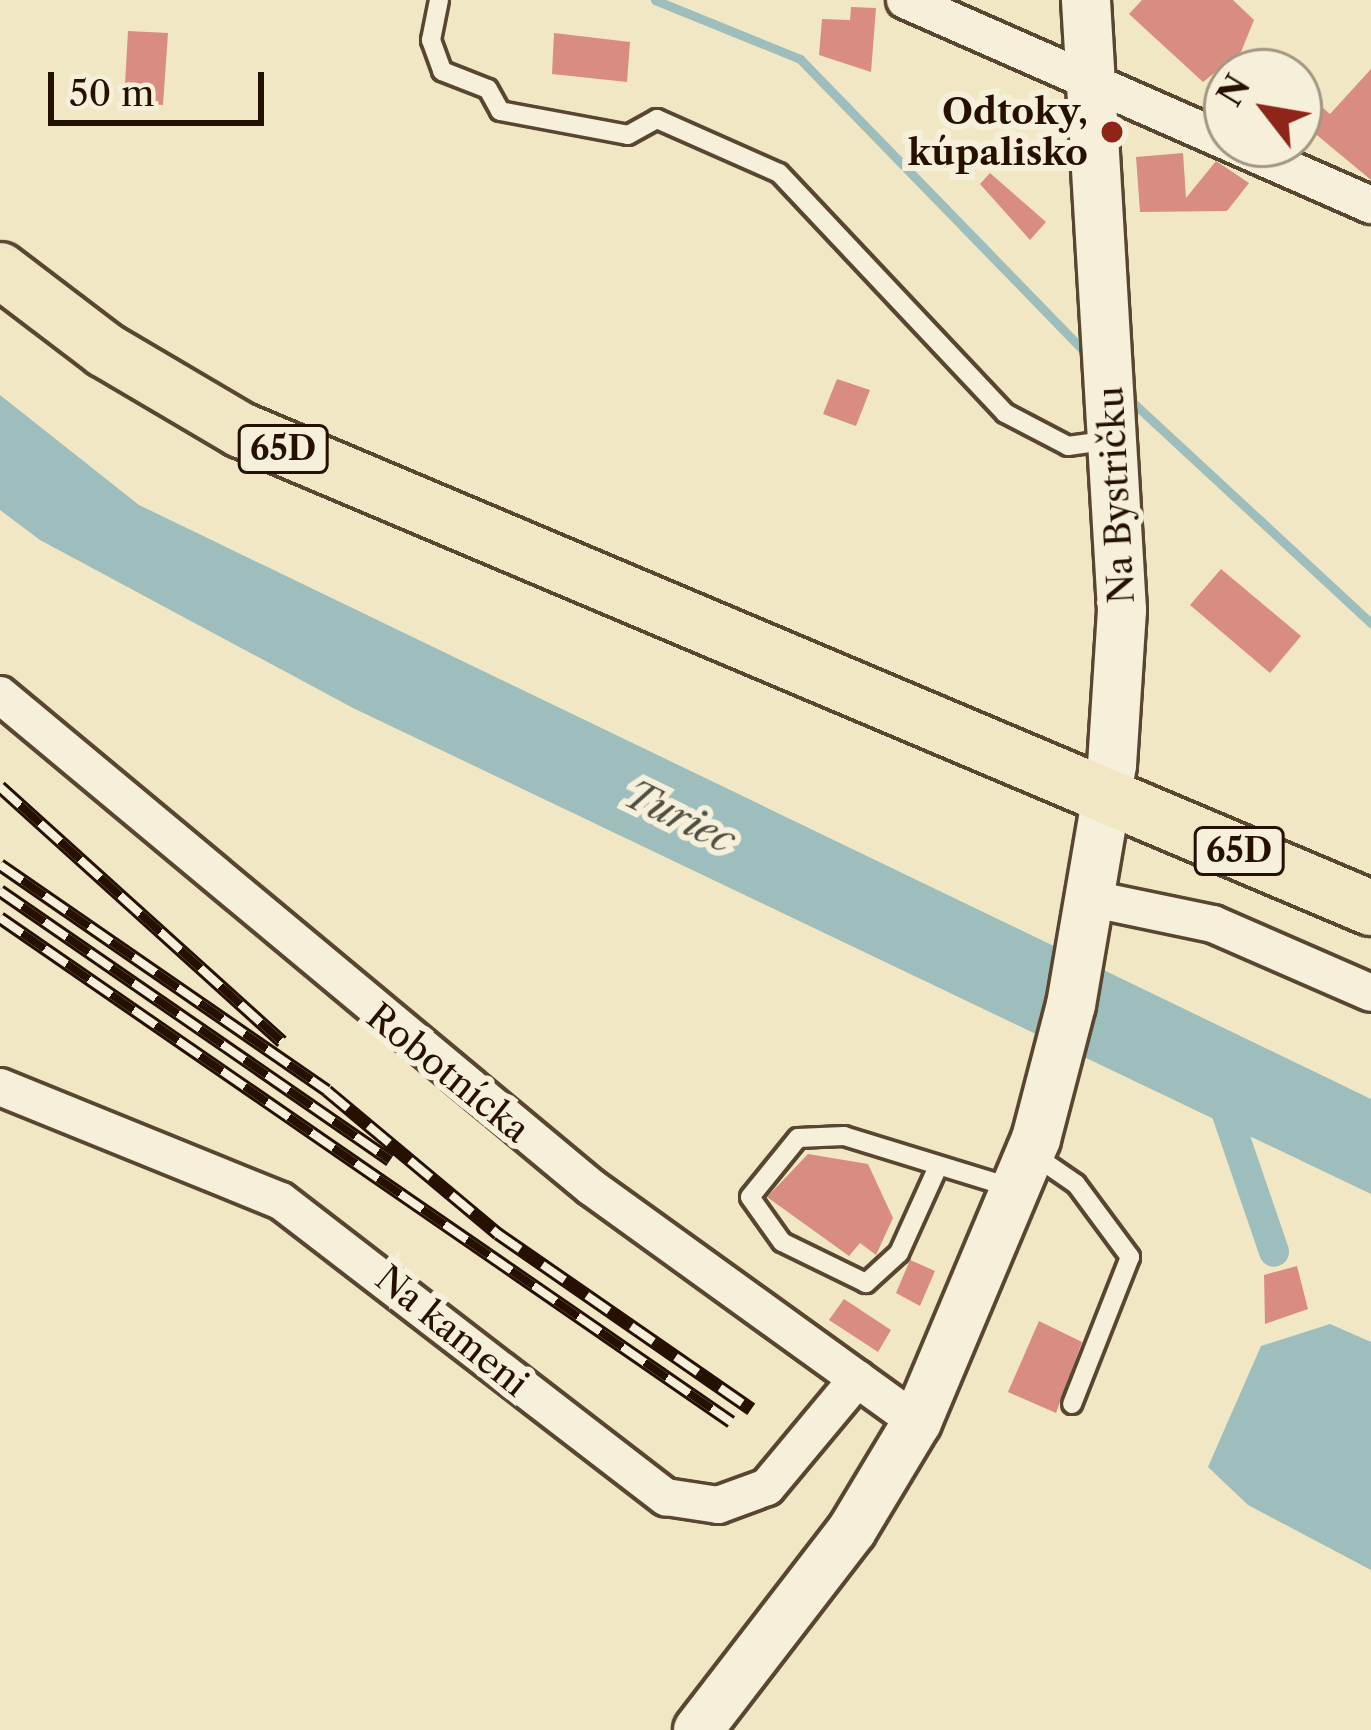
<!DOCTYPE html>
<meta charset="utf-8">
<style>
body{margin:0}
#map{position:relative;width:1371px;height:1730px;overflow:hidden;background:#f1e7c4;font-family:"Libre Caslon Text",serif}
div>[style]{position:absolute}
.water>*{inset:0;background:#9dbebc}
.stream>*{height:9px;margin:-4.5px;padding:0 4.5px;transform-origin:4.5px;border-radius:4.5px;background:#9dbebc}
.canal>*{height:30px;margin:-15px;padding:0 15px;transform-origin:15px;border-radius:15px;background:#9dbebc}
.building>*{inset:0;background:#d98d82}
.roads{filter:drop-shadow(3px 0 #594631) drop-shadow(-3px 0 #594631) drop-shadow(0 3px #594631) drop-shadow(0 -3px #594631)}
.lane>*{height:18px;margin:-9px;padding:0 9px;transform-origin:9px;border-radius:9px;background:#f6efd9}
.street>*{height:36px;margin:-18px;padding:0 18px;transform-origin:18px;border-radius:18px;background:#f6efd9}
.secondary>*{height:48px;margin:-24px;padding:0 24px;transform-origin:24px;border-radius:24px;background:#f6efd9}
.primary>*{height:54px;margin:-27px;padding:0 27px;transform-origin:27px;border-radius:27px;background:#f1e7c4}
.rail>*{height:14px;margin-top:-7px;transform-origin:0;background:repeating-linear-gradient(90deg,#f6efd9 0 27px,#261100 0 54px);box-sizing:border-box;border-block:3px solid #261100}
.dots>*{width:33px;height:33px;translate:-50% -50%;box-sizing:border-box;border:6px solid #f6efd9;border-radius:50%}
span{translate:-50% -50%;white-space:nowrap;text-align:center;line-height:1.15;-webkit-text-stroke:12px #f6efd9;paint-order:stroke}
.shield-label span{padding:3px 9px;background:#f6efd9;border:3px solid;border-radius:9px;-webkit-text-stroke-width:0}
.shield-label{font-size:33px;color:#261100;font-weight:700}
.poi-label{font-size:36px;color:#261100;font-weight:700}
.right{translate:-100% -50%;text-align:right}
.street-label{font-size:36px;color:#261100}
.water-label{font-size:39px;color:#504e42;font-style:italic}
.north{position:absolute;left:1203px;top:48px;width:120px;height:120px;box-sizing:border-box;background:#f6efd9;border:3px solid #a39682;border-radius:50%;rotate:301deg;font-size:33px;font-weight:700;line-height:48px;text-align:center;color:#261100}
.north::after{content:'';display:block;margin:auto;width:42px;height:54px;background:#8f2418;clip-path:polygon(50% 0,100% 100%,50% 72%,0 100%)}
.scale{position:absolute;left:48px;top:72px;width:216px;height:54px;box-sizing:border-box;border:6px solid #261100;border-top:0;padding-left:15px;font-size:36px;line-height:42px;white-space:nowrap;color:#261100;-webkit-text-stroke:9px #f6efd9;paint-order:stroke}
</style>
<div id="map">
<div class="water">
<i style="clip-path:polygon(0 395px,139px 505px,1371px 1099px,1371px 1194px,353px 708px,40px 540px,0 510px)"></i>
<i style="clip-path:polygon(1330px 1324px,1371px 1342px,1371px 1570px,1248px 1505px,1208px 1467px,1261px 1346px)"></i>
</div>
<div class="stream">
<i style="left:655px;top:0;width:157px;rotate:22.1deg"></i>
<i style="left:800px;top:59px;width:414px;rotate:45.8deg"></i>
<i style="left:1129px;top:399px;width:330px;rotate:42.8deg"></i>
</div>
<div class="canal">
<i style="left:1218px;top:1088px;width:173px;rotate:71.1deg"></i>
</div>
<div class="building">
<i style="clip-path:polygon(1142px 0,1233px 0,1254px 20px,1241px 52px,1203px 82px,1129px 14px)"></i>
<i style="clip-path:polygon(851px 7px,876px 8px,871px 72px,819px 55px,822px 19px,850px 20px)"></i>
<i style="clip-path:polygon(128px 31px,168px 33px,163px 105px,124px 102px)"></i>
<i style="clip-path:polygon(554px 33px,630px 42px,627px 82px,552px 74px)"></i>
<i style="clip-path:polygon(1371px 69px,1371px 180px,1312px 131px,1299px 147px,1299px 87px,1330px 114px)"></i>
<i style="clip-path:polygon(1183px 153px,1186px 198px,1216px 161px,1249px 183px,1227px 211px,1140px 212px,1136px 157px)"></i>
<i style="clip-path:polygon(990px 173px,1046px 222px,1030px 240px,980px 184px)"></i>
<i style="clip-path:polygon(837px 379px,870px 390px,856px 426px,823px 414px)"></i>
<i style="clip-path:polygon(1221px 569px,1301px 636px,1270px 673px,1190px 605px)"></i>
<i style="clip-path:polygon(808px 1154px,868px 1164px,893px 1218px,876px 1255px,860px 1243px,849px 1256px,767px 1197px)"></i>
<i style="clip-path:polygon(910px 1260px,935px 1271px,920px 1306px,896px 1293px)"></i>
<i style="clip-path:polygon(1297px 1266px,1308px 1309px,1265px 1324px,1264px 1275px)"></i>
<i style="clip-path:polygon(844px 1299px,891px 1330px,878px 1352px,829px 1320px)"></i>
<i style="clip-path:polygon(1039px 1321px,1082px 1342px,1056px 1413px,1008px 1392px)"></i>
</div>
<div class="roads">
<div class="lane">
<i style="left:439px;top:0;width:41px;rotate:101.3deg"></i>
<i style="left:431px;top:40px;width:33px;rotate:70deg"></i>
<i style="left:442px;top:71px;width:49px;rotate:21.4deg"></i>
<i style="left:488px;top:89px;width:25px;rotate:61deg"></i>
<i style="left:500px;top:111px;width:130px;rotate:10.6deg"></i>
<i style="left:628px;top:135px;width:33px;rotate:-29deg"></i>
<i style="left:657px;top:119px;width:133px;rotate:23.9deg"></i>
<i style="left:779px;top:173px;width:330px;rotate:46.7deg"></i>
<i style="left:1005px;top:413px;width:71px;rotate:27.6deg"></i>
<i style="left:1068px;top:446px;width:43px;rotate:-7.9deg"></i>
<i style="left:1031px;top:1153px;width:55px;rotate:34.6deg"></i>
<i style="left:1076px;top:1184px;width:91px;rotate:53.5deg"></i>
<i style="left:1130px;top:1257px;width:158px;rotate:111.5deg"></i>
<i style="left:936px;top:1171px;width:90px;rotate:114.3deg"></i>
<i style="left:899px;top:1253px;width:45px;rotate:137.7deg"></i>
<i style="left:866px;top:1283px;width:93px;rotate:-154deg"></i>
<i style="left:782px;top:1242px;width:55px;rotate:-125.4deg"></i>
<i style="left:750px;top:1197px;width:76px;rotate:-50.9deg"></i>
<i style="left:798px;top:1138px;width:46px;rotate:-2.5deg"></i>
<i style="left:844px;top:1136px;width:177px;rotate:17.1deg"></i>
</div>
<div class="street">
<i style="left:905px;top:0;width:509px;rotate:23.75deg"></i>
<i style="left:0;top:695px;width:769px;rotate:39.78deg"></i>
<i style="left:591px;top:1187px;width:402px;rotate:35.8deg"></i>
<i style="left:1093px;top:899px;width:123px;rotate:11.8deg"></i>
<i style="left:1213px;top:924px;width:172px;rotate:23.6deg"></i>
<i style="left:0;top:1087px;width:303px;rotate:22.1deg"></i>
<i style="left:281px;top:1201px;width:486px;rotate:37.6deg"></i>
<i style="left:666px;top:1497px;width:53px;rotate:8.7deg"></i>
<i style="left:718px;top:1505px;width:52px;rotate:-20.2deg"></i>
<i style="left:767px;top:1487px;width:141px;rotate:-50.2deg"></i>
</div>
<div class="secondary">
<i style="left:698px;top:1730px;width:252px;rotate:-52.4deg"></i>
<i style="left:852px;top:1530px;width:126px;rotate:-59deg"></i>
<i style="left:917px;top:1422px;width:307px;rotate:-67.2deg"></i>
<i style="left:1036px;top:1139px;width:138px;rotate:-75.4deg"></i>
<i style="left:1071px;top:1005px;width:243px;rotate:-80.3deg"></i>
<i style="left:1112px;top:765px;width:155px;rotate:-86.3deg"></i>
<i style="left:1122px;top:610px;width:611px;rotate:-93.38deg"></i>
</div>
<div class="primary">
<i style="left:0;top:270px;width:132px;rotate:37.3deg"></i>
<i style="left:105px;top:350px;width:158px;rotate:30.5deg"></i>
<i style="left:241px;top:430px;width:1227px;rotate:22.93deg"></i>
</div>
</div>
<div class="rail">
<i style="left:0;top:787px;width:380px;rotate:42.1deg"></i>
<i style="left:0;top:865px;width:397px;rotate:34.6deg"></i>
<i style="left:327px;top:1091px;width:223px;rotate:39.9deg"></i>
<i style="left:498px;top:1234px;width:308px;rotate:34.7deg"></i>
<i style="left:0;top:891px;width:474px;rotate:34.6deg"></i>
<i style="left:0;top:918px;width:888px;rotate:34.58deg"></i>
</div>
<div class="dots">
<i style="left:1112px;top:132px;background:#8f2418"></i>
</div>
<div class="shield-label">
<span style="left:283px;top:449px">65D</span>
<span style="left:1239px;top:851px">65D</span>
</div>
<div class="poi-label">
<span class="right" style="left:1088px;top:132px">Odtoky,<br>kúpalisko</span>
</div>
<div class="street-label">
<span style="left:1116px;top:495px;rotate:-93deg">Na Bystričku</span>
<span style="left:448px;top:1073px;rotate:39deg">Robotnícka</span>
<span style="left:452px;top:1331px;rotate:39deg">Na kameni</span>
</div>
<div class="water-label">
<span style="left:680px;top:817px;rotate:26deg">Turiec</span>
</div>
<div class="north">N</div>
<div class="scale">50 m</div>
</div>
